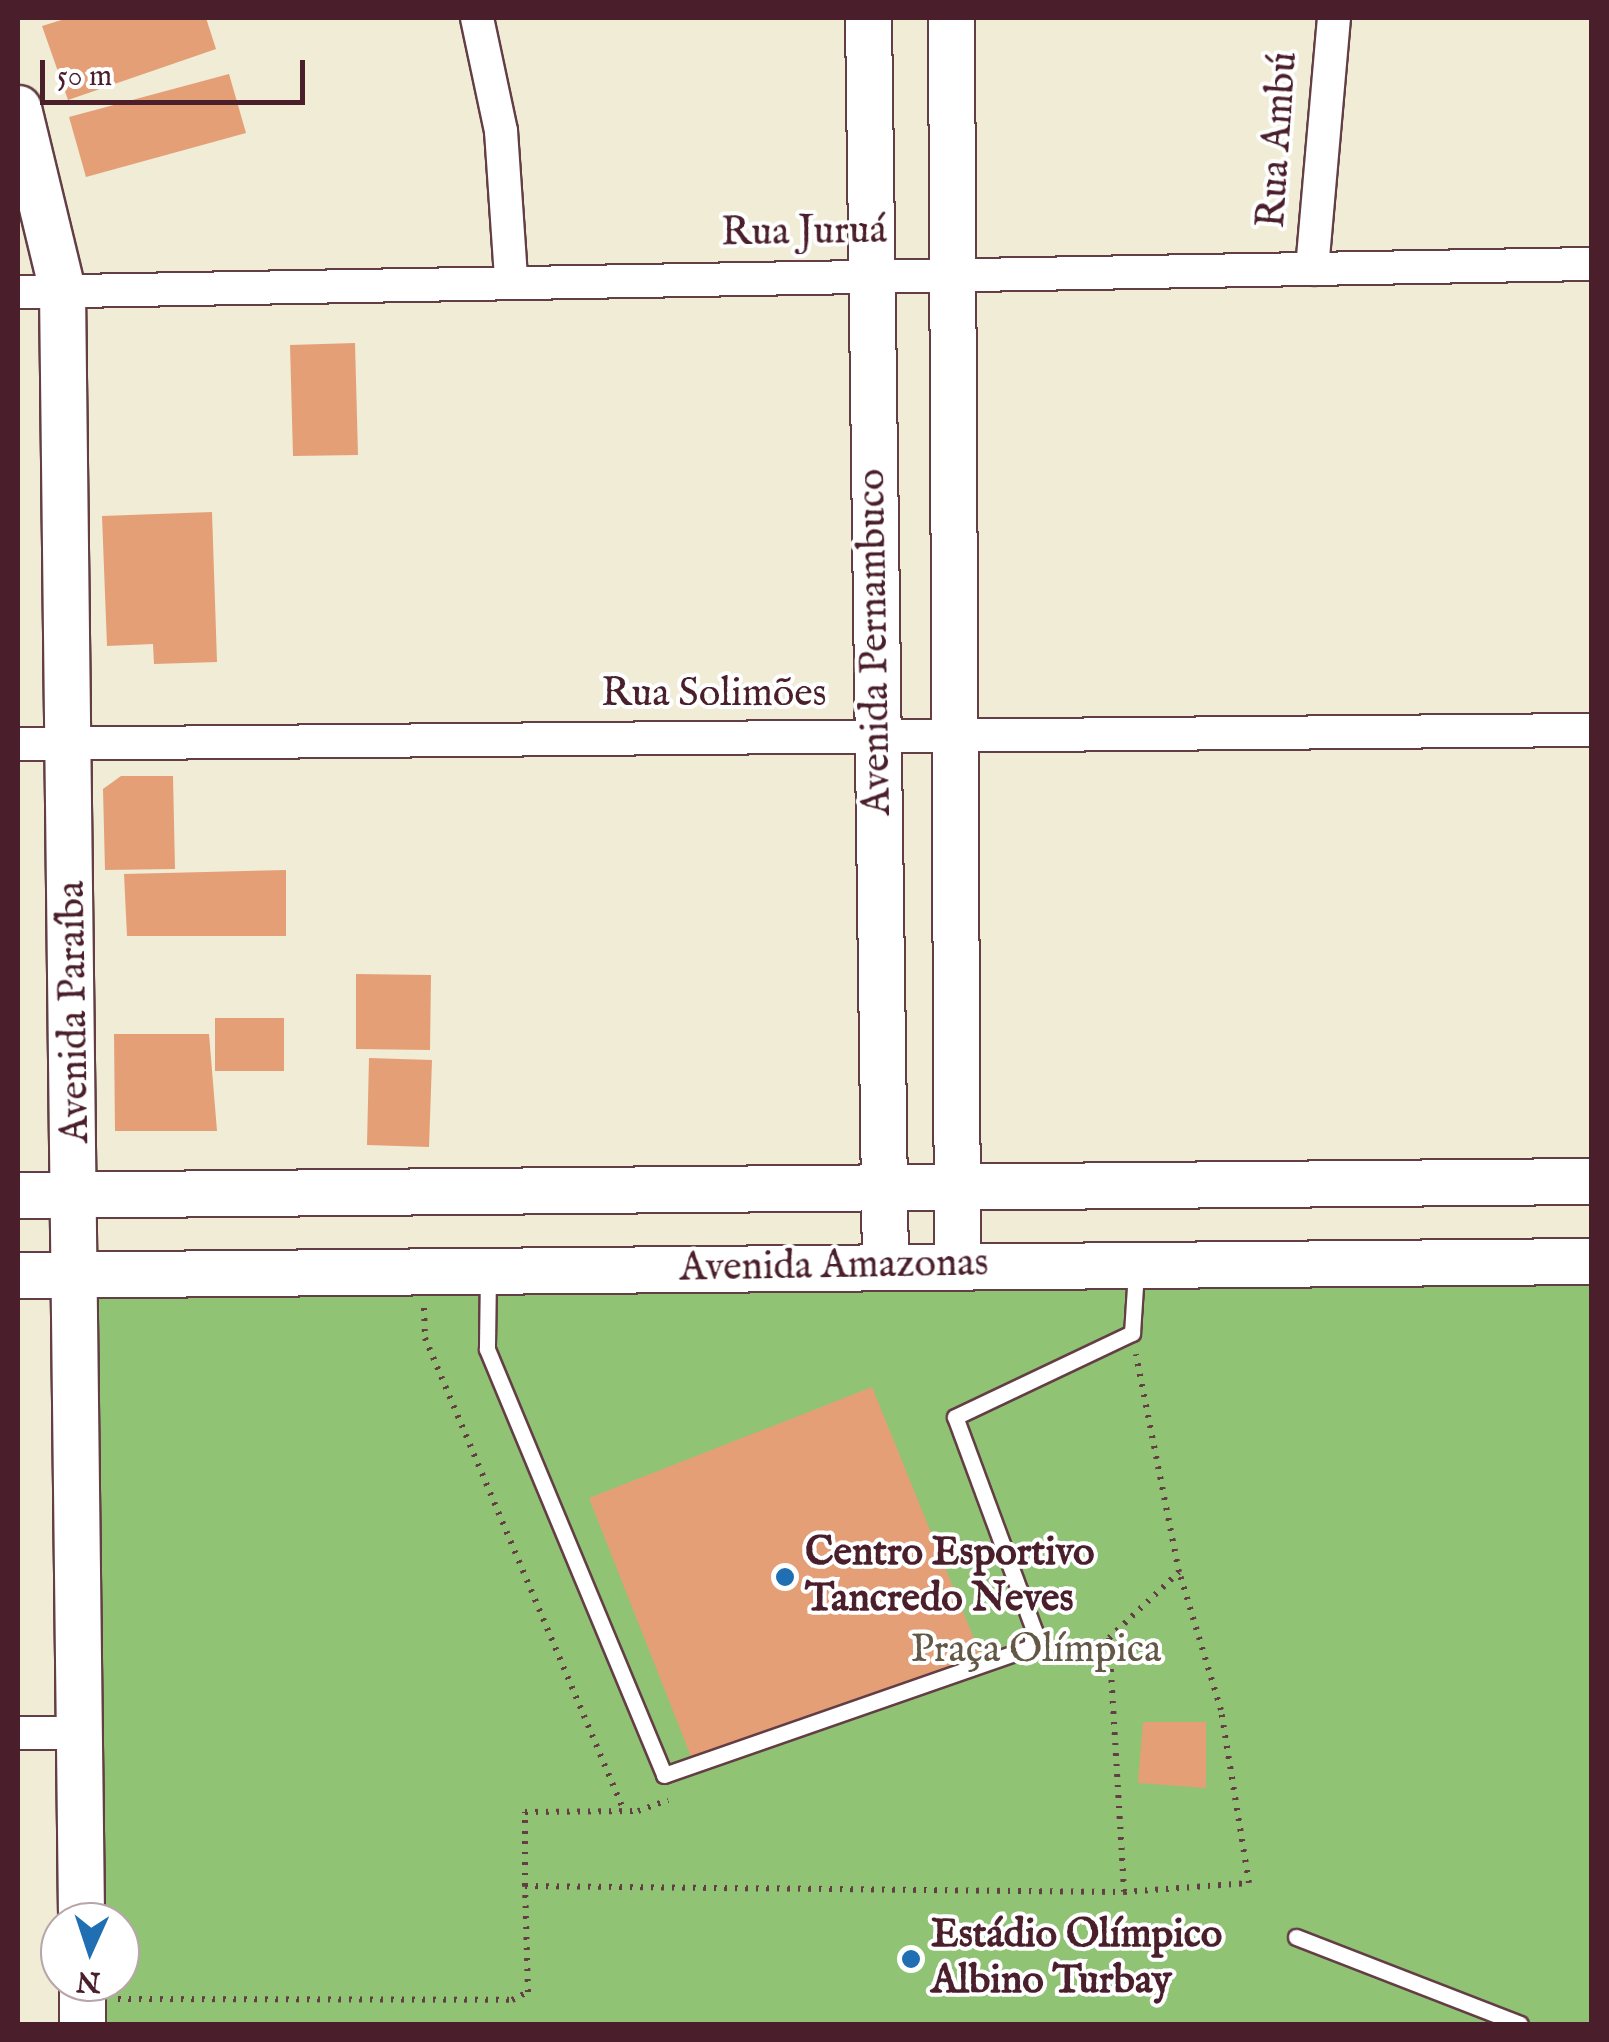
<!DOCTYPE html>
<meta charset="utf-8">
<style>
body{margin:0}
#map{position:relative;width:1609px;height:2042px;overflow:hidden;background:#f0ecd6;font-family:"IM FELL English",serif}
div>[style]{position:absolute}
.green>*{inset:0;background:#91c374}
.building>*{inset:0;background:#e49f77}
.path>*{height:6px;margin-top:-3px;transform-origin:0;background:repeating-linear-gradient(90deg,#633e45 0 2.5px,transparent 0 10.5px)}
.roads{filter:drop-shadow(2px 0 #633e45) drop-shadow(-2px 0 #633e45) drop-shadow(0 2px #633e45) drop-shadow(0 -2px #633e45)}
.lane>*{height:15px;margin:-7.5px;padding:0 7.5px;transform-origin:7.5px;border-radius:7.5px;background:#fff}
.street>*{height:32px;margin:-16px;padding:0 16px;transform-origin:16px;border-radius:16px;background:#fff}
.secondary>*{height:45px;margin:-22.5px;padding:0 22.5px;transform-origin:22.5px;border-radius:22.5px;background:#fff}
.dots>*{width:28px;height:28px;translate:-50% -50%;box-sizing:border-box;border:5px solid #fff;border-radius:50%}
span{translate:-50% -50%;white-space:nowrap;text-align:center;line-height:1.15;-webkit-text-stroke:8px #fff;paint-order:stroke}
.street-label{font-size:40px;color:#4a1f2b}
.poi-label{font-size:40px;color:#4a1f2b;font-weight:700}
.left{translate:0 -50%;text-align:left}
.park-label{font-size:40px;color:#635845}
.frame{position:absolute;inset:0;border:20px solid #4a1f2b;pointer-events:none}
.north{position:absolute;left:40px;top:1902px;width:100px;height:100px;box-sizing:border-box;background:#fff;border:2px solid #b7a5aa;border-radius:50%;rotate:183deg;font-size:28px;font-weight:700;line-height:40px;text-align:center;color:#4a1f2b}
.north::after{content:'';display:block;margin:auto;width:35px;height:45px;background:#1f6fb2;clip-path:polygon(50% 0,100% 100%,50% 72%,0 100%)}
.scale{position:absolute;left:40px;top:60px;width:265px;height:45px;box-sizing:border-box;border:5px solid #4a1f2b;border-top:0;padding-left:12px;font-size:30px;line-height:35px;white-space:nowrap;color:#4a1f2b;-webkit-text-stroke:8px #fff;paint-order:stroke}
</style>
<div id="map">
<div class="green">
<i style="clip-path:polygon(1591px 1278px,1591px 2024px,91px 2024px,91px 1982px,120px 1982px,120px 1922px,91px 1922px,93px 1284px)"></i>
</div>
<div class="building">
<i style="clip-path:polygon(68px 18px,206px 18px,216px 49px,68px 100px,42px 26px)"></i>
<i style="clip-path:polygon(229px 74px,246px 133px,86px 177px,69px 117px)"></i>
<i style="clip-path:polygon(355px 343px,358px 455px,293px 456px,290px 345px)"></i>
<i style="clip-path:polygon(212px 512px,217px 662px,154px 664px,153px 644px,107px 646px,102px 516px)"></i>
<i style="clip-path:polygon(121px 776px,173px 776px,175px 869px,105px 870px,103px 789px)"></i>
<i style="clip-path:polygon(286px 870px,286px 936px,127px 936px,124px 874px)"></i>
<i style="clip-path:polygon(356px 974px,431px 975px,430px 1050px,356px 1049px)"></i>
<i style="clip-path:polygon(215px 1018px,284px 1018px,284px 1071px,215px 1071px)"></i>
<i style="clip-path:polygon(114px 1034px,209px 1034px,217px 1131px,115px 1131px)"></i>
<i style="clip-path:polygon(369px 1058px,432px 1060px,429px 1147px,367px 1145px)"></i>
<i style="clip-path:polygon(872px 1387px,981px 1656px,692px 1759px,589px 1498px)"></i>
<i style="clip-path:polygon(1143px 1722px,1206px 1722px,1206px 1788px,1138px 1783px)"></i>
</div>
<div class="path">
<i style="left:424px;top:1308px;width:30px;rotate:88deg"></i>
<i style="left:425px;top:1338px;width:513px;rotate:67.18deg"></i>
<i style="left:1109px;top:1638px;width:254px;rotate:86.6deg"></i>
<i style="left:1050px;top:1660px;width:63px;rotate:-20.4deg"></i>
<i style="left:1109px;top:1638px;width:96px;rotate:-43.3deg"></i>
<i style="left:525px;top:1886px;width:74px;rotate:-90deg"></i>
<i style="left:525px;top:1812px;width:113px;rotate:-0.5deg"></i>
<i style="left:638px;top:1811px;width:32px;rotate:-20deg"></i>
<i style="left:118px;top:1999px;width:394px;rotate:0.1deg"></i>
<i style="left:512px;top:2000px;width:18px;rotate:-27deg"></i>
<i style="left:528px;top:1992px;width:106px;rotate:-91.6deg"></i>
<i style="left:525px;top:1886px;width:599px;rotate:0.57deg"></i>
<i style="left:1124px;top:1892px;width:125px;rotate:-4.1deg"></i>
<i style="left:1249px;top:1883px;width:175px;rotate:-99.2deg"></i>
<i style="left:1221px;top:1710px;width:144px;rotate:-106.9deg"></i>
<i style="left:1179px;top:1572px;width:222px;rotate:-101.2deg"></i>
</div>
<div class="roads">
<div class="lane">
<i style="left:488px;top:1274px;width:75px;rotate:90.8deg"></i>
<i style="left:487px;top:1349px;width:461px;rotate:67.4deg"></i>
<i style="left:664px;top:1775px;width:389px;rotate:-19.2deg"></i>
<i style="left:1031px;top:1647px;width:17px;rotate:-80deg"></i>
<i style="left:1034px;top:1630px;width:227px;rotate:-110.3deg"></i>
<i style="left:955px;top:1417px;width:196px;rotate:-25.4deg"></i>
<i style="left:1132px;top:1333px;width:62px;rotate:-86.3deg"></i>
<i style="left:1296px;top:1937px;width:240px;rotate:21.2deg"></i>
</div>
<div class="street">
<i style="left:477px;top:18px;width:116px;rotate:78deg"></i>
<i style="left:501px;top:131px;width:147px;rotate:86.1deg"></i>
<i style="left:1312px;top:269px;width:252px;rotate:-85deg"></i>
<i style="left:18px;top:292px;width:1574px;rotate:-1.02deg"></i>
<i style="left:18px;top:744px;width:1574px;rotate:-0.51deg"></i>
<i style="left:18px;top:1733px;width:62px"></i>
</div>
<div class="secondary">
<i style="left:868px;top:18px;width:1249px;rotate:89.22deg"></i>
<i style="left:951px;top:18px;width:1248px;rotate:89.72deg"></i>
<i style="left:18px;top:108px;width:187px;rotate:76.4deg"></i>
<i style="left:62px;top:290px;width:1632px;rotate:89.33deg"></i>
<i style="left:18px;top:1195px;width:1574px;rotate:-0.51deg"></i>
<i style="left:18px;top:1275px;width:1574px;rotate:-0.51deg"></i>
<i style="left:82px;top:1982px;width:42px;rotate:90deg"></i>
</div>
</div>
<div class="dots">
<i style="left:785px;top:1577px;background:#1f6fb2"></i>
<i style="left:911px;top:1959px;background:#1f6fb2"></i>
</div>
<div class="street-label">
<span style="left:1279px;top:140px;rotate:-86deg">Rua Ambú</span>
<span style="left:804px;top:233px;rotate:-1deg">Rua Juruá</span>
<span style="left:876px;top:642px;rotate:-91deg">Avenida Pernambuco</span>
<span style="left:714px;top:695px">Rua Solimões</span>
<span style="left:75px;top:1012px;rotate:-91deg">Avenida Paraíba</span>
<span style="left:834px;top:1267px;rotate:-1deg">Avenida Amazonas</span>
</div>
<div class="poi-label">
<span class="left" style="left:805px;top:1577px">Centro Esportivo<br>Tancredo Neves</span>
<span class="left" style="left:931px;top:1959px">Estádio Olímpico<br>Albino Turbay</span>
</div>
<div class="park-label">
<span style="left:1036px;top:1651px">Praça Olímpica</span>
</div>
<div class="frame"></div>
<div class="north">N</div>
<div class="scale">50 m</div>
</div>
